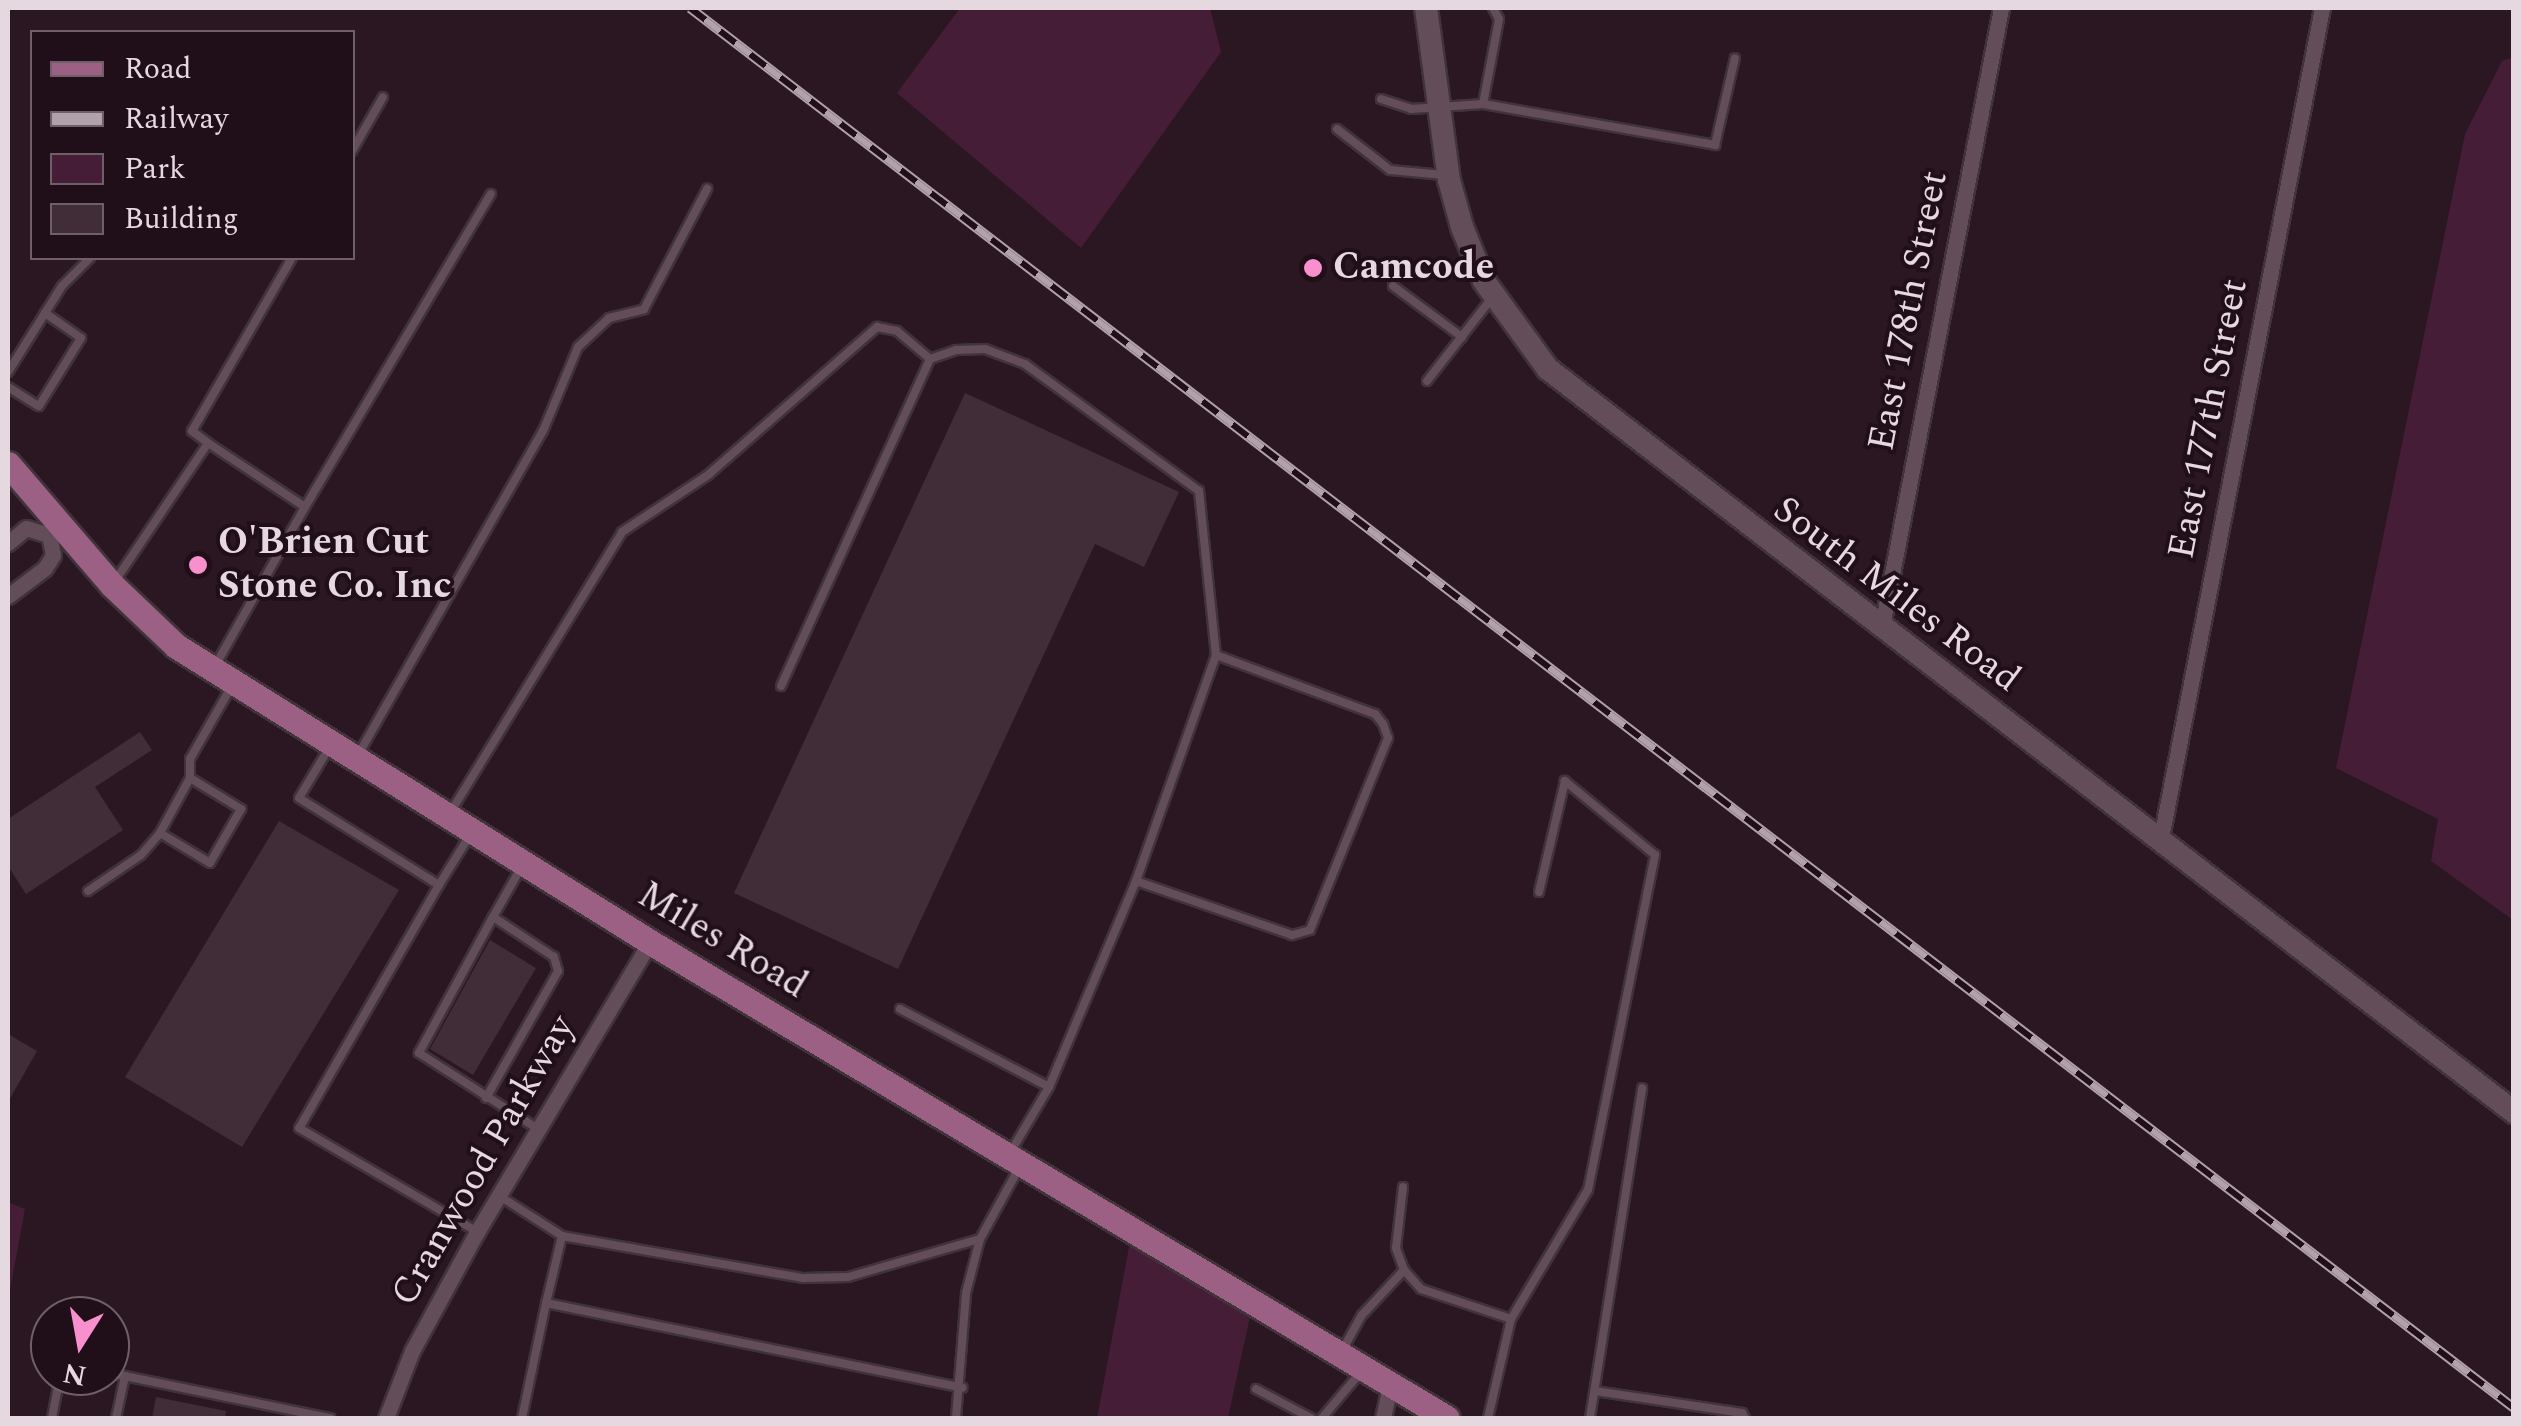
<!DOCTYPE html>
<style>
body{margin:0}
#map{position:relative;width:2521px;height:1426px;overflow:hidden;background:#2a1722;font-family:Spectral,serif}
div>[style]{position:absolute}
.green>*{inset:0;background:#461d36}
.building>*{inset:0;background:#412d38}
.roads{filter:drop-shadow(2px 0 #40333a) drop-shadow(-2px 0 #40333a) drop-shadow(0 2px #40333a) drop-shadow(0 -2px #40333a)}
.lane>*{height:8px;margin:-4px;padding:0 4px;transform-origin:4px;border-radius:4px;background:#634d59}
.street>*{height:15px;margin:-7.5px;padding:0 7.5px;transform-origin:7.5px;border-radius:7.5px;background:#634d59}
.secondary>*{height:22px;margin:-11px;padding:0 11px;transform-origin:11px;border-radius:11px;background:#634d59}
.primary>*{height:25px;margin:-12.5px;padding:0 12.5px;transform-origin:12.5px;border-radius:12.5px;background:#9b6083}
.rail>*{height:10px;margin-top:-5px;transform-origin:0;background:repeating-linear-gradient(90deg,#200e19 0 19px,#b0a1aa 0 38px);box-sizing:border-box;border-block:2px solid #b0a1aa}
.dots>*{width:28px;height:28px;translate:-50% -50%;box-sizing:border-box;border:5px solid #200e19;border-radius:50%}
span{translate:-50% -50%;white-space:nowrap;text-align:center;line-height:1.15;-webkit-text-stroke:8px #200e19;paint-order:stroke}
.poi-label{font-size:38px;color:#e5d8df;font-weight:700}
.left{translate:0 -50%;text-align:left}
.street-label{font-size:38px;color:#e5d8df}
.frame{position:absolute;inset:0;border:10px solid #e5d8df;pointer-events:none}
.legend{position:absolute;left:30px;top:30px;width:325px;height:230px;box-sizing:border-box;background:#200e19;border:2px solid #6f5f68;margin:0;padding:12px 18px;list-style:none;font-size:30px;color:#e5d8df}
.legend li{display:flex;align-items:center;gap:20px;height:50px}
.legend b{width:50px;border:2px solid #6f5f68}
.north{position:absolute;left:30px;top:1296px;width:100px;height:100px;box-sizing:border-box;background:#200e19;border:2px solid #6f5f68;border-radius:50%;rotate:191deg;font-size:28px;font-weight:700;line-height:40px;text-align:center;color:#e5d8df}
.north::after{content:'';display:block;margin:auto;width:35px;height:45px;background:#f790cd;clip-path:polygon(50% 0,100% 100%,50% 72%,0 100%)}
</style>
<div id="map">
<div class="green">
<i style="clip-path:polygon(960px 8px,1210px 8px,1221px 52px,1081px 248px,897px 93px)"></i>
<i style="clip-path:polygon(2513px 57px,2513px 920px,2431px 861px,2438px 819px,2336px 768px,2465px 134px,2502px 61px)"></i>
<i style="clip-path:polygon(8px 1202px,25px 1209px,8px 1301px)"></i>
<i style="clip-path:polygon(1132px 1231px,1253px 1303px,1228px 1418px,1097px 1418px)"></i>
</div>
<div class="building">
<i style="clip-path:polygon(965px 393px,1179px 492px,1144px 567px,1095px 544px,898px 969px,734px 893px)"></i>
<i style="clip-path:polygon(140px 732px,152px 750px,95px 787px,123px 830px,26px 894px,8px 866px,8px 819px)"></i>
<i style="clip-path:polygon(279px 821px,399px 890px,242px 1147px,125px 1077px)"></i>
<i style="clip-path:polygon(490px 940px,536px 968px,473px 1075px,430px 1049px)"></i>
<i style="clip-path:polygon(8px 1034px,37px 1051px,8px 1102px)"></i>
<i style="clip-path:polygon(156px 1397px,226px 1411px,225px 1418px,152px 1418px)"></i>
</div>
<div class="roads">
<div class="lane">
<i style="left:1381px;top:99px;width:32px;rotate:18deg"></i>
<i style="left:1411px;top:109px;width:72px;rotate:-4deg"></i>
<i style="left:1483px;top:104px;width:86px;rotate:-79.3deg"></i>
<i style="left:1499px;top:19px;width:13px;rotate:-119deg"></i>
<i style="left:1483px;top:104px;width:236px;rotate:10deg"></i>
<i style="left:1715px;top:145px;width:89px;rotate:-77.1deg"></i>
<i style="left:1337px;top:129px;width:67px;rotate:37.7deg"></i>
<i style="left:1390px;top:170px;width:54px;rotate:5.3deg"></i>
<i style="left:352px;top:151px;width:62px;rotate:-60.1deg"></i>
<i style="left:1393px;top:286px;width:86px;rotate:36.5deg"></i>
<i style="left:8px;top:372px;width:102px;rotate:-57.9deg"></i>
<i style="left:62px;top:286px;width:40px;rotate:-45deg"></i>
<i style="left:1427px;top:381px;width:104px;rotate:-52deg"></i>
<i style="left:8px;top:387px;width:36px;rotate:32deg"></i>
<i style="left:39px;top:406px;width:80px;rotate:-58.3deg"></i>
<i style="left:81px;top:338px;width:44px;rotate:-145.2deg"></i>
<i style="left:208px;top:443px;width:116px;rotate:33.4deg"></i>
<i style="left:305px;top:507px;width:183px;rotate:119.5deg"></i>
<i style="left:305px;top:507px;width:364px;rotate:-59.3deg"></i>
<i style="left:115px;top:581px;width:166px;rotate:-56deg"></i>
<i style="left:208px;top:443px;width:20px;rotate:-143deg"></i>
<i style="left:192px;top:431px;width:200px;rotate:-60deg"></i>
<i style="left:781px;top:686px;width:359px;rotate:-65.5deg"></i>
<i style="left:930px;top:359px;width:28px;rotate:-19deg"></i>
<i style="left:956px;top:350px;width:29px;rotate:-2deg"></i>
<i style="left:985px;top:349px;width:43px;rotate:20.6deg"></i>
<i style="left:1025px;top:364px;width:215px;rotate:36.1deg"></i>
<i style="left:1199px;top:491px;width:165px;rotate:84.1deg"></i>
<i style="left:329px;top:748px;width:58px;rotate:121deg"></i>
<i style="left:299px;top:798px;width:165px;rotate:31.9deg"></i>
<i style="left:439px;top:885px;width:59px;rotate:-58.2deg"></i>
<i style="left:358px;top:755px;width:373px;rotate:-60.3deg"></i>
<i style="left:543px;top:431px;width:91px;rotate:-67.4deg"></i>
<i style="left:578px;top:347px;width:42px;rotate:-43.1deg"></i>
<i style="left:609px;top:318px;width:36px;rotate:-14deg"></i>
<i style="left:644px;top:309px;width:136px;rotate:-62.3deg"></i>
<i style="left:190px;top:778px;width:60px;rotate:31.3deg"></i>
<i style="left:241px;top:809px;width:62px;rotate:119.9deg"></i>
<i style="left:210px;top:863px;width:58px;rotate:-149deg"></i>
<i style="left:160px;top:833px;width:63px;rotate:-61.4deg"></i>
<i style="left:190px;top:778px;width:19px;rotate:-90deg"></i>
<i style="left:190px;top:759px;width:83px;rotate:-60.3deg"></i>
<i style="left:450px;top:813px;width:329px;rotate:-58.5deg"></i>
<i style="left:622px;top:532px;width:103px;rotate:-33.5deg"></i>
<i style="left:708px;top:475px;width:225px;rotate:-41.2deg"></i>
<i style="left:877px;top:327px;width:20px;rotate:11deg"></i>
<i style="left:897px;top:331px;width:43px;rotate:40.3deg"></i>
<i style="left:439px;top:885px;width:280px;rotate:119.9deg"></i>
<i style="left:299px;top:1128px;width:205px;rotate:30.2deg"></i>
<i style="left:88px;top:891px;width:64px;rotate:-34.2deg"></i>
<i style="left:141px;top:855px;width:29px;rotate:-49deg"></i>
<i style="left:493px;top:917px;width:155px;rotate:118.6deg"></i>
<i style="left:419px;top:1053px;width:141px;rotate:32.6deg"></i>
<i style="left:900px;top:1009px;width:168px;rotate:27.6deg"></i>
<i style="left:1049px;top:1087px;width:77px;rotate:120.6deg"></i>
<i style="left:1049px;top:1087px;width:224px;rotate:-67.1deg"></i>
<i style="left:1136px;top:881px;width:240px;rotate:-70.5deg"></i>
<i style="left:1216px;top:655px;width:170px;rotate:20.4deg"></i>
<i style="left:1375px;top:714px;width:13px;rotate:51deg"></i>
<i style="left:1383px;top:724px;width:15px;rotate:70deg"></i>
<i style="left:1388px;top:738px;width:207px;rotate:112.1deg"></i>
<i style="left:1310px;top:930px;width:19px;rotate:164deg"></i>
<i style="left:1292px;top:935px;width:165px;rotate:-160.9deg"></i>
<i style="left:486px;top:1098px;width:146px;rotate:-60.4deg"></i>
<i style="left:558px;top:971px;width:15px;rotate:-106deg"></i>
<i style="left:554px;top:957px;width:73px;rotate:-146.7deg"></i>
<i style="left:493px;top:917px;width:56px;rotate:-60.3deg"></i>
<i style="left:1403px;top:1187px;width:61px;rotate:96.5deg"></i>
<i style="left:1396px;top:1248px;width:23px;rotate:70deg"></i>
<i style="left:1404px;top:1270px;width:25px;rotate:48deg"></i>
<i style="left:1421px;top:1289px;width:95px;rotate:18.4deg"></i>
<i style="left:498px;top:1195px;width:76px;rotate:32.6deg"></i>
<i style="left:562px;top:1236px;width:69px;rotate:103.4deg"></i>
<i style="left:562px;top:1236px;width:245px;rotate:9.9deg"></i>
<i style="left:803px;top:1278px;width:45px;rotate:-1.3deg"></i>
<i style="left:848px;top:1277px;width:137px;rotate:-16.1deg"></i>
<i style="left:1343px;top:1349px;width:39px;rotate:-61deg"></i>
<i style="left:1362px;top:1315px;width:62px;rotate:-47deg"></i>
<i style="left:110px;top:1373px;width:225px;rotate:11.6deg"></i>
<i style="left:1256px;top:1389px;width:62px;rotate:27.8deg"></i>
<i style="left:1595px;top:1391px;width:149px;rotate:8.5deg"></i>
<i style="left:1742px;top:1413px;width:6px;rotate:59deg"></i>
<i style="left:52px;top:1418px;width:43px;rotate:-79.2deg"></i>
<i style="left:116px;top:1418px;width:43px;rotate:-77.9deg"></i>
<i style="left:522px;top:1418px;width:117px;rotate:-78.2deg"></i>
<i style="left:546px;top:1303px;width:425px;rotate:11.5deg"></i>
<i style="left:956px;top:1418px;width:125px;rotate:-85.4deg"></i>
<i style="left:966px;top:1293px;width:56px;rotate:-75.5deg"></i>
<i style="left:980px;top:1239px;width:81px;rotate:-61.2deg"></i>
<i style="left:1322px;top:1418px;width:59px;rotate:-49.8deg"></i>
<i style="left:1488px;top:1418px;width:102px;rotate:-76.9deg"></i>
<i style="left:1511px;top:1319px;width:150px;rotate:-59.2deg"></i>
<i style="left:1588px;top:1190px;width:342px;rotate:-78.7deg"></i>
<i style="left:1655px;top:855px;width:117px;rotate:-140.6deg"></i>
<i style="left:1565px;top:781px;width:114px;rotate:103.2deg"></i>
<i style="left:1590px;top:1418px;width:334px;rotate:-81deg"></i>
</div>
<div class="street">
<i style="left:8px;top:543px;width:23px;rotate:-40deg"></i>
<i style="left:26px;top:528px;width:24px;rotate:17deg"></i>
<i style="left:8px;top:596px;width:46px;rotate:-37.1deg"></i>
<i style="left:45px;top:568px;width:15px;rotate:-58deg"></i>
<i style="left:53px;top:555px;width:20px;rotate:-101deg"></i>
<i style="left:1882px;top:626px;width:629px;rotate:-79.1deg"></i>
<i style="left:2160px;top:843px;width:851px;rotate:-79.02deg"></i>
<i style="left:386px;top:1418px;width:72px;rotate:-68.8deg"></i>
<i style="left:412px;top:1351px;width:136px;rotate:-61.4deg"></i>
<i style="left:477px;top:1232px;width:338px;rotate:-59.2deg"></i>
<i style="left:1383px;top:1418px;width:33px;rotate:-78deg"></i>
</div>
<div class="secondary">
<i style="left:1426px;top:8px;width:174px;rotate:82.4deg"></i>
<i style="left:1449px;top:180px;width:49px;rotate:74.5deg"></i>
<i style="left:1462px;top:227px;width:58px;rotate:67.8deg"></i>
<i style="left:1484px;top:281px;width:109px;rotate:54deg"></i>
<i style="left:1548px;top:369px;width:1219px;rotate:37.57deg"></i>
</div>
<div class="primary">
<i style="left:8px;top:464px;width:160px;rotate:49.3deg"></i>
<i style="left:112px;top:585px;width:88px;rotate:43.6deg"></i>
<i style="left:176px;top:646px;width:559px;rotate:31.98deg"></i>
<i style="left:650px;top:942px;width:928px;rotate:30.85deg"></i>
</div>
</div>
<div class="rail">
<i style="left:690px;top:8px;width:2299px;rotate:37.51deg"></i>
</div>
<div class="dots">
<i style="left:1313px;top:268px;background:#f790cd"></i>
<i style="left:198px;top:565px;background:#f790cd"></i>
</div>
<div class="poi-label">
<span class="left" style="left:1333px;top:268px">Camcode</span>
<span class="left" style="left:218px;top:565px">O'Brien Cut<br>Stone Co. Inc</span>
</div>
<div class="street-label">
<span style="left:1909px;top:311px;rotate:-79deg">East 178th Street</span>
<span style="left:2209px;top:419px;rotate:-79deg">East 177th Street</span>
<span style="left:1896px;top:595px;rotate:37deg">South Miles Road</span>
<span style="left:722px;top:941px;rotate:31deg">Miles Road</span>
<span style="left:484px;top:1161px;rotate:-60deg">Cranwood Parkway</span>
</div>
<div class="frame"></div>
<ul class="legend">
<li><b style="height:12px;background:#9b6083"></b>Road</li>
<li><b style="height:12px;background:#b0a1aa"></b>Railway</li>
<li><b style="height:28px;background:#461d36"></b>Park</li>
<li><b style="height:28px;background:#412d38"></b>Building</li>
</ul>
<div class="north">N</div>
</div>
